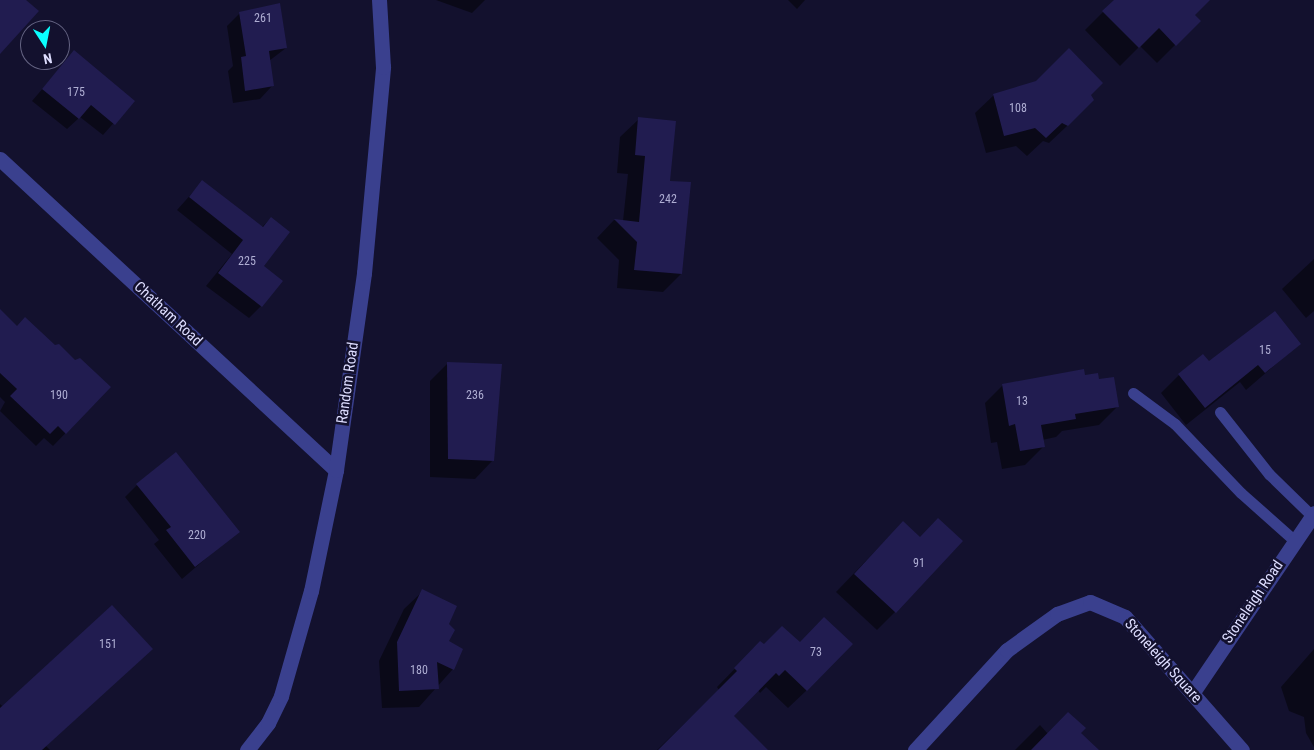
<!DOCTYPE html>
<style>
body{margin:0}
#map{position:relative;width:1314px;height:750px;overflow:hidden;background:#13112e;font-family:"Roboto Condensed",sans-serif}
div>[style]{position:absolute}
.shadow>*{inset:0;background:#0007}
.building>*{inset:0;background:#211c50}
.lane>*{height:11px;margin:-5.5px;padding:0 5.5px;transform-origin:5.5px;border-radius:5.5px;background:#3a408e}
.street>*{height:15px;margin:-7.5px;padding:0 7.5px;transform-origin:7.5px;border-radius:7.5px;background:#3a408e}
span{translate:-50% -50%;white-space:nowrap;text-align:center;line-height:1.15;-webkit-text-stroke:5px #13112e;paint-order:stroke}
.number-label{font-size:12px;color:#afaed3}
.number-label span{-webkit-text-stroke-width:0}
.street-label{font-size:15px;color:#dedeff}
.north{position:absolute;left:20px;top:20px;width:50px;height:50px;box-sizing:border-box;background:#13112e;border:1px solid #646382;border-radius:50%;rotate:169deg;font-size:14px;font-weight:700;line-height:20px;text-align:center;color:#dedeff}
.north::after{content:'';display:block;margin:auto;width:18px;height:22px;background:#0affff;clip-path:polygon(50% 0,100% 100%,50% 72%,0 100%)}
</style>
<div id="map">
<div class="shadow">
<i style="clip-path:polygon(436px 0,485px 0,472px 13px)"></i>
<i style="clip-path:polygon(788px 0,805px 0,797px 9px)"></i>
<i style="clip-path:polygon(1115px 0,1208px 0,1193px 15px,1199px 21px,1157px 63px,1140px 46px,1120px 66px,1085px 30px)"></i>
<i style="clip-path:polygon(240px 13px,286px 48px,269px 61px,272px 86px,260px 99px,233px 103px,228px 71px,233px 66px,227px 26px)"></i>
<i style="clip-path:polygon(74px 52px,133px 101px,103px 135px,80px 117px,67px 129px,32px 101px)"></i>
<i style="clip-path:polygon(994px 95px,1089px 95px,1086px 107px,1067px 126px,1049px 143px,1043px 141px,1027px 156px,1016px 146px,986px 153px,975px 113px)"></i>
<i style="clip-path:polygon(639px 119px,669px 182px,681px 274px,663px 292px,617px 288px,619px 260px,597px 238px,614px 220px,623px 221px,628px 174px,617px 173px,620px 137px)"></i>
<i style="clip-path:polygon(202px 182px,262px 227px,271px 218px,262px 266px,261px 306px,249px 318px,206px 286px,232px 254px,177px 210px)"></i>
<i style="clip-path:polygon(1314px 259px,1314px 311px,1306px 318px,1282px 289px)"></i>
<i style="clip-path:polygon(17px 327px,75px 361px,110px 387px,53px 446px,44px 438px,36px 446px,0 411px,5px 402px,0 397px,0 330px)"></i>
<i style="clip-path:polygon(1299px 344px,1246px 390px,1240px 382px,1186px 425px,1161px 393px,1179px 375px,1209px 363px)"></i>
<i style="clip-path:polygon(448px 363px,493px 460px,475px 479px,430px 477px,430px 381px)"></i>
<i style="clip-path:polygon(1084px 376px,1098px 381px,1118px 406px,1099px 425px,1062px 431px,1056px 437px,1042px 440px,1043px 447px,1025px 465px,1002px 469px,997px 442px,991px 443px,985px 403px,1003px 385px)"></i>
<i style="clip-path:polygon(137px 485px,238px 531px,182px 579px,154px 544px,159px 540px,125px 497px)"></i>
<i style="clip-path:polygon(920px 539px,895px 612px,877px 630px,836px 592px,885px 541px)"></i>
<i style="clip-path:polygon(423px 591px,448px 625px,447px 642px,453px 669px,419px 707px,382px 708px,379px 661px,404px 609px)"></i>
<i style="clip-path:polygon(760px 643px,807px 690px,788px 708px,766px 687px,760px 693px,758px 690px,732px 716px,759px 750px,657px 750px,719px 690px,717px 687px)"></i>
<i style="clip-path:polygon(1314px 649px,1314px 747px,1306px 733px,1304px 717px,1289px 711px,1281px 687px)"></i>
<i style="clip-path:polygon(0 704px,46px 746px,50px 750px,0 750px)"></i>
<i style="clip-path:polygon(1040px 725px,1048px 734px,1080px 733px,1087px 750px,1015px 750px)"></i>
</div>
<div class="building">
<i style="clip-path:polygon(0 0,26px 0,39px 11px,0 54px)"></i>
<i style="clip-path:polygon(1114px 0,1210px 0,1195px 15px,1201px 21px,1176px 46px,1159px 28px,1139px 48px,1102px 11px)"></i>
<i style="clip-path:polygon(280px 3px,287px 48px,269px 51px,274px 86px,245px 91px,241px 57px,246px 56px,239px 12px)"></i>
<i style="clip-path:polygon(1069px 48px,1103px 83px,1091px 95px,1094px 100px,1068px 126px,1062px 123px,1046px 138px,1035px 128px,1004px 136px,993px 94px,1036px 81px)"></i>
<i style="clip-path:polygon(74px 50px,135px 101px,115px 125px,91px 105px,79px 119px,42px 89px)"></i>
<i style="clip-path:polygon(638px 117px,676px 121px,670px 181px,691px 182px,682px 274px,634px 270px,637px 242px,614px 219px,639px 222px,645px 156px,635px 155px)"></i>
<i style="clip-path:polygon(202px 180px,263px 227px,271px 217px,290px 232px,264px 266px,283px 281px,262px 307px,218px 273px,243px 240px,189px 197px)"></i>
<i style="clip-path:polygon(0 309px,17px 326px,25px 317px,55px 345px,59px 344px,75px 360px,80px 358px,111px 387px,66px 434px,58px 426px,50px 434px,10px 396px,17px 389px,0 373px)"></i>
<i style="clip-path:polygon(1275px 311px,1301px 344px,1265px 373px,1258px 365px,1205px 408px,1178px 374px,1203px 354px,1209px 361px)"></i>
<i style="clip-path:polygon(447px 362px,502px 364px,494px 461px,448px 459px)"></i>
<i style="clip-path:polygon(1084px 369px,1085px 375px,1098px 373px,1099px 379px,1114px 377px,1119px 407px,1075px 414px,1076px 419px,1041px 425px,1045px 447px,1020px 451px,1015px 424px,1009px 426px,1002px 384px)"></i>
<i style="clip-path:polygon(176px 452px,240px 532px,195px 567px,166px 530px,171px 527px,136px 484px)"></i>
<i style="clip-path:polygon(938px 518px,963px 541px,896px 613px,854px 574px,903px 521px,920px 537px)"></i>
<i style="clip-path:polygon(422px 589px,457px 606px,449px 624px,455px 630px,449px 641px,463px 649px,454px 670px,437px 662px,439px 689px,399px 691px,397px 642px)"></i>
<i style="clip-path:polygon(112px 605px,153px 649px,42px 750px,0 750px,0 708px)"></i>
<i style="clip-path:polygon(824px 617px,853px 644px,807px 691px,785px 670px,779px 676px,776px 673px,734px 716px,768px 750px,658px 750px,737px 671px,734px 668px,760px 641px,764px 644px,782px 626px,800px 642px)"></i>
<i style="clip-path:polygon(1068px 712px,1086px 728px,1081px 733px,1099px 750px,1031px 750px)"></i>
</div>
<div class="lane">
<i style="left:1133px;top:393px;width:52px;rotate:36.4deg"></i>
<i style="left:1175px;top:424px;width:95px;rotate:46.3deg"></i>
<i style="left:1241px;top:493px;width:72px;rotate:41.6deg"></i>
<i style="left:1220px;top:412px;width:79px;rotate:51.7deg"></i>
<i style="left:1269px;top:474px;width:60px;rotate:44.3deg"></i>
</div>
<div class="street">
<i style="left:0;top:159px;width:458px;rotate:42.8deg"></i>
<i style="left:1193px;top:692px;width:216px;rotate:-55.9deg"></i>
<i style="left:247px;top:750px;width:34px;rotate:-52deg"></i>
<i style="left:268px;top:723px;width:30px;rotate:-64deg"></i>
<i style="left:281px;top:696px;width:109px;rotate:-74.1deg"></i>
<i style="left:311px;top:591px;width:124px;rotate:-78.3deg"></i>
<i style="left:336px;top:470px;width:199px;rotate:-81.9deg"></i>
<i style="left:364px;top:273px;width:207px;rotate:-84.7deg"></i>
<i style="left:383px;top:67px;width:67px;rotate:-93.4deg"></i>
<i style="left:915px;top:750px;width:136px;rotate:-47.4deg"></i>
<i style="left:1007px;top:650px;width:62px;rotate:-35.8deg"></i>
<i style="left:1057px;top:614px;width:35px;rotate:-20deg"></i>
<i style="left:1090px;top:602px;width:38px;rotate:23deg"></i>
<i style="left:1125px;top:617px;width:177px;rotate:48.7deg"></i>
</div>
<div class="number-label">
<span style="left:263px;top:19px">261</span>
<span style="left:76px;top:93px">175</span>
<span style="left:1018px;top:109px">108</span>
<span style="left:668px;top:200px">242</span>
<span style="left:247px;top:262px">225</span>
<span style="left:1265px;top:351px">15</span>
<span style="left:59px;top:396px">190</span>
<span style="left:475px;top:396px">236</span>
<span style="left:1022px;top:402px">13</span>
<span style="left:197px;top:536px">220</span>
<span style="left:919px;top:564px">91</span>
<span style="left:108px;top:645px">151</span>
<span style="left:816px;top:653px">73</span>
<span style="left:419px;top:671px">180</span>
</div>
<div class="street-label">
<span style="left:168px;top:314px;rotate:43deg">Chatham Road</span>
<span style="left:348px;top:383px;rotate:-82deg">Random Road</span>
<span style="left:1253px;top:602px;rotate:-56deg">Stoneleigh Road</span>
<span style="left:1163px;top:661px;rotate:48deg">Stoneleigh Square</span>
</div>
<div class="north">N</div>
</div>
